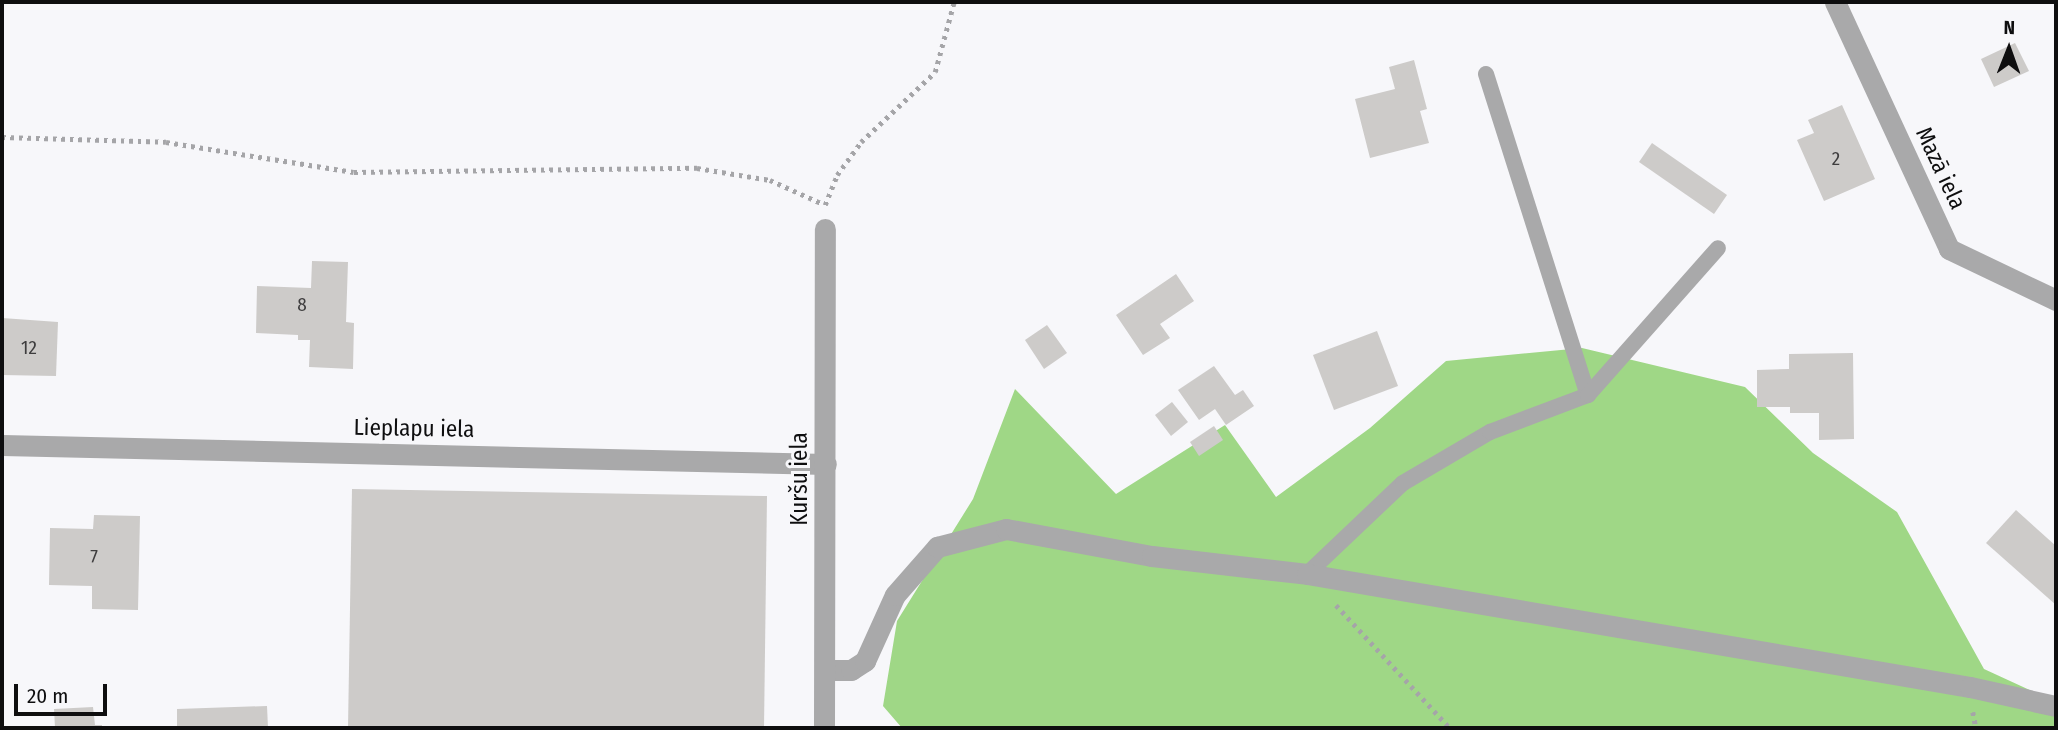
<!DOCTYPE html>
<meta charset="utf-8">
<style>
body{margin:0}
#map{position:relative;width:2058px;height:730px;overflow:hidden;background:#f7f7fa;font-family:"Fira Sans Condensed",sans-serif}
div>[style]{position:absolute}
.forest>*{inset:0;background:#9fd786}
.building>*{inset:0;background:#cdcbc9}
.path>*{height:4.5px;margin-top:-2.25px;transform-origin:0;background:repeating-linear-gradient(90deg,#a5a5a8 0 3.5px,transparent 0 8.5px)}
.lane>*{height:16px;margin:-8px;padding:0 8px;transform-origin:8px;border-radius:8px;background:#a9a9aa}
.street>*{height:21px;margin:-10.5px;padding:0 10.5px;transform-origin:10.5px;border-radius:10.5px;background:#a9a9aa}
span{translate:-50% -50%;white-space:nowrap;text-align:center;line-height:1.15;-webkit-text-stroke:6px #f7f7fa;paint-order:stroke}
.number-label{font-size:19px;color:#3e3d3e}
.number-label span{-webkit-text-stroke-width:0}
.street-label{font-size:23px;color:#0e0e0f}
.frame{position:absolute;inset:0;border:4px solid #0e0e0f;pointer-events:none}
.north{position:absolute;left:1974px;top:14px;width:70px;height:70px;-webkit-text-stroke:5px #f7f7fa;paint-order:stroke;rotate:1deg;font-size:19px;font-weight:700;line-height:28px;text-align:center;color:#0e0e0f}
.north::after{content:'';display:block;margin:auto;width:24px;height:32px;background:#0e0e0f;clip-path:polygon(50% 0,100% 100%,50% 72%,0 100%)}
.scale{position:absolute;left:14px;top:684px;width:93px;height:32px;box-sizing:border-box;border:4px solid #0e0e0f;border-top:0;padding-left:9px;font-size:21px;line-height:24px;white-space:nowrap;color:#0e0e0f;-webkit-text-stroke:5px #f7f7fa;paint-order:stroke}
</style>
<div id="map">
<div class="forest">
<i style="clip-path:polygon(1582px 348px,1745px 387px,1813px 453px,1897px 512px,1984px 669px,2056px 702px,2056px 728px,902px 728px,883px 706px,897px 621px,973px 499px,1015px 389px,1116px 494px,1225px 425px,1276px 497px,1370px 428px,1446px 361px)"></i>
</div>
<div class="building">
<i style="clip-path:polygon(2015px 43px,2029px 71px,1994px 87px,1981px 59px)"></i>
<i style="clip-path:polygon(1414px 60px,1427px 109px,1420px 111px,1429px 143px,1370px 158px,1355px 99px,1395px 89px,1389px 67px)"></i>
<i style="clip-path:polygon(1842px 105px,1875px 179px,1824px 201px,1797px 140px,1814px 133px,1808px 120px)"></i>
<i style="clip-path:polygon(1652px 143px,1727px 195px,1714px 214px,1639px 162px)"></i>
<i style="clip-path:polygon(312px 261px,348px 262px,346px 322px,354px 323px,353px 369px,309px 367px,310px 340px,298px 340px,298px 335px,256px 333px,257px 286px,311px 288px)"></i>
<i style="clip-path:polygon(1176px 274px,1194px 301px,1160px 324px,1170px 338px,1143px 355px,1116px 315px)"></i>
<i style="clip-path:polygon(2px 318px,58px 322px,56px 376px,2px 375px)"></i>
<i style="clip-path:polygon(1047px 325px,1067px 353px,1044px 369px,1025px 340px)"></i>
<i style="clip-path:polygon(1377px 331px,1398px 386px,1334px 410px,1313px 355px)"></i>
<i style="clip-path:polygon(1853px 353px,1854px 439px,1819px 440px,1819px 413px,1790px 413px,1790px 407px,1757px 407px,1757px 370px,1789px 369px,1789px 354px)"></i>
<i style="clip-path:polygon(1214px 366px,1235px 395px,1243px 390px,1254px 406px,1226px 425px,1215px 409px,1199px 420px,1178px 390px)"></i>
<i style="clip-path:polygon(1172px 402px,1188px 422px,1171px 436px,1155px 415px)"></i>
<i style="clip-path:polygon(1214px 426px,1223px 440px,1199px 456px,1190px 442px)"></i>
<i style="clip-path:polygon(352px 489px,767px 496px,764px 728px,348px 728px)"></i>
<i style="clip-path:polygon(2016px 510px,2056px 546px,2056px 605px,1986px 543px)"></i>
<i style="clip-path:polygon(94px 515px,140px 516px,138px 610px,92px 609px,92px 586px,49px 585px,50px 528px,93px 529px)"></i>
<i style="clip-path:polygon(267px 706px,268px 728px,177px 728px,177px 709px)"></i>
<i style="clip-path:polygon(93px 707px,95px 725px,102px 725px,102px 728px,55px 728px,54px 709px)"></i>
</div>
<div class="path">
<i style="left:2px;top:137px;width:164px;rotate:1.7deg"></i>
<i style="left:166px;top:142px;width:190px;rotate:9.1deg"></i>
<i style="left:354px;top:172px;width:343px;rotate:-0.7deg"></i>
<i style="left:697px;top:168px;width:74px;rotate:9.3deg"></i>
<i style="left:770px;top:180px;width:56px;rotate:24.3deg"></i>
<i style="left:825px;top:205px;width:32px;rotate:-68deg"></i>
<i style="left:837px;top:175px;width:41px;rotate:-54deg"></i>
<i style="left:861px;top:142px;width:102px;rotate:-43.4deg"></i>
<i style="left:935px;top:72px;width:73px;rotate:-74.8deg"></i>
<i style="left:1336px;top:605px;width:168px;rotate:47.2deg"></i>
<i style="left:1973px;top:712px;width:16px;rotate:79deg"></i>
</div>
<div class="lane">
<i style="left:1486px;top:74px;width:337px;rotate:72.4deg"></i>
<i style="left:1307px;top:574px;width:132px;rotate:-43.5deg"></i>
<i style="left:1403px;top:483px;width:101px;rotate:-30.4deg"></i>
<i style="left:1490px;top:432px;width:105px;rotate:-20.7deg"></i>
<i style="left:1588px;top:395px;width:196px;rotate:-48.5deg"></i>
</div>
<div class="street">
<i style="left:1835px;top:2px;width:272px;rotate:65.2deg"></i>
<i style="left:1949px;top:249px;width:119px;rotate:25.5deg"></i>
<i style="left:2px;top:445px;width:824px;rotate:1.32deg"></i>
<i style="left:825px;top:670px;width:26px"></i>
<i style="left:851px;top:670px;width:17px;rotate:-33deg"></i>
<i style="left:865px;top:661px;width:72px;rotate:-65.6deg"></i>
<i style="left:895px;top:595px;width:64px;rotate:-48.8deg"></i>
<i style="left:937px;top:547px;width:71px;rotate:-14.6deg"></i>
<i style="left:1006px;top:529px;width:148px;rotate:10.5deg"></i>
<i style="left:1152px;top:556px;width:156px;rotate:6.6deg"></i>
<i style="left:1307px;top:574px;width:673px;rotate:9.67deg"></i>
<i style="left:1970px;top:687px;width:88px;rotate:12.5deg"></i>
<i style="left:824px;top:728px;width:499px;rotate:-89.9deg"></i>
</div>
<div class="number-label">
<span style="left:1836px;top:159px">2</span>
<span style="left:302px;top:305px">8</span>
<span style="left:29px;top:348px">12</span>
<span style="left:94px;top:557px">7</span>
</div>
<div class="street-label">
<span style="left:1941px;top:168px;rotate:65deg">Mazā iela</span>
<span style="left:414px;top:428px;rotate:1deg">Lieplapu iela</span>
<span style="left:799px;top:479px;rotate:-90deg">Kuršu iela</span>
</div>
<div class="frame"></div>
<div class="north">N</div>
<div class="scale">20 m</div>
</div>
